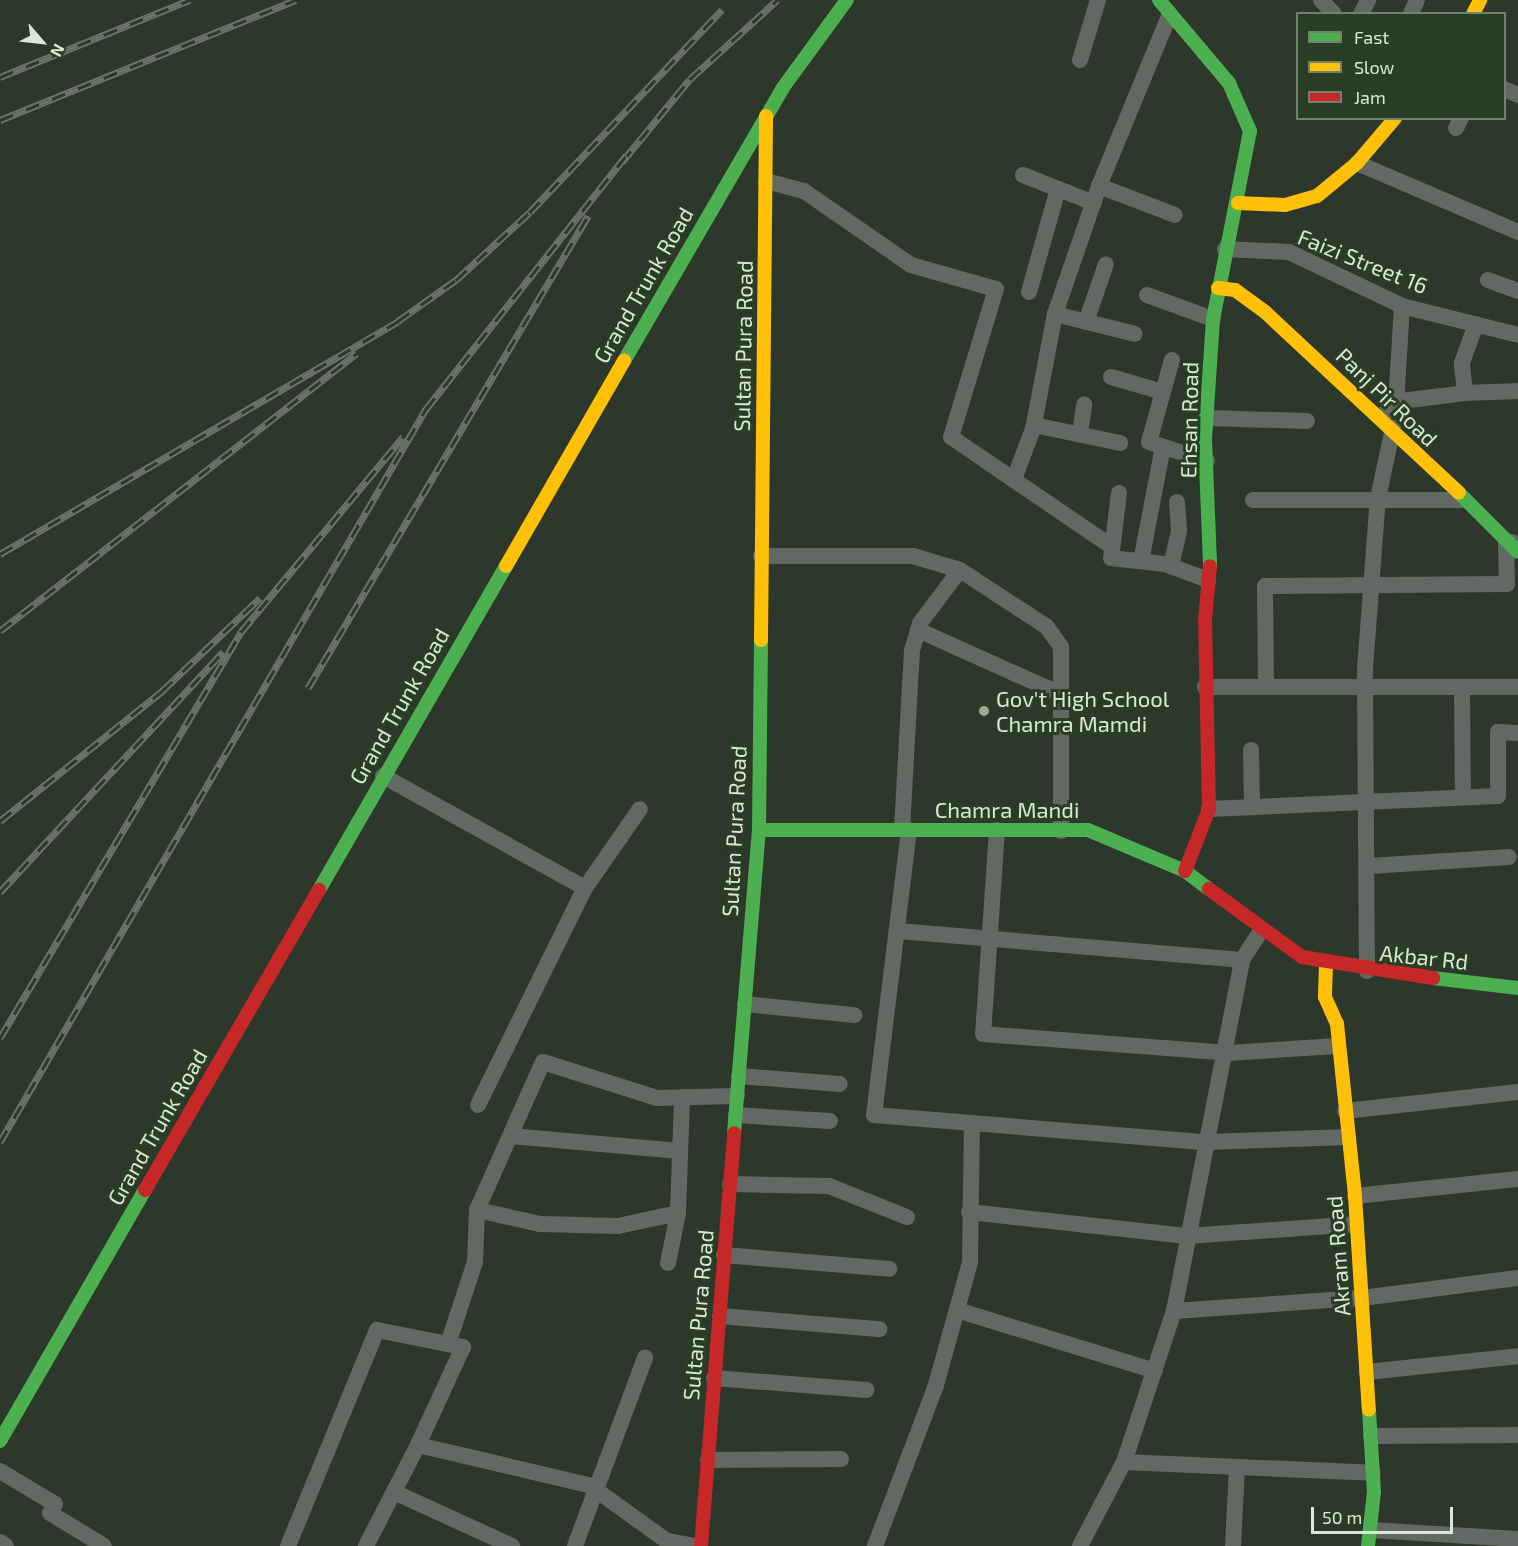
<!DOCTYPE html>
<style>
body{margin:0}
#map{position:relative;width:1518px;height:1546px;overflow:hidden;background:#2e372b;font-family:"Exo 2",sans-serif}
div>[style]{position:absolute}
.street>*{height:16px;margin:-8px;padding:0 8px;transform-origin:8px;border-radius:8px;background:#636865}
.fast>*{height:14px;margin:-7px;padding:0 7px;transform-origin:7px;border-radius:7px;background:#4caf50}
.slow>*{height:14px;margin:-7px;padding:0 7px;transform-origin:7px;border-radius:7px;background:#ffc107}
.jam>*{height:14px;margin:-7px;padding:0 7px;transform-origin:7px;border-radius:7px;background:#c62828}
.rail>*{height:7px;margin-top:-3.5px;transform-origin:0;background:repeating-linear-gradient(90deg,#2a3d25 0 14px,#6c726c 0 28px);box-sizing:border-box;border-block:2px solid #6c726c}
.dots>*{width:16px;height:16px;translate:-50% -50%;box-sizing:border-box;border:3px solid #2a3d25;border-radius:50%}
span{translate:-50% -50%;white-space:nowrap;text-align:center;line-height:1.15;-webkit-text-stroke:6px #2a3d25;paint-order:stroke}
.street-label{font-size:22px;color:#dbe8d9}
.poi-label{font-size:22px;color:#dbe8d9}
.left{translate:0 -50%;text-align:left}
.legend{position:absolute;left:1296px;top:12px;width:210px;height:108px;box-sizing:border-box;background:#2a3d25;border:2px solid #71816d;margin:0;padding:8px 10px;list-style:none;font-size:18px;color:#dbe8d9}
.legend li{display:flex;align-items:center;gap:12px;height:30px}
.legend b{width:30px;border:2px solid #71816d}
.north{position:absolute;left:12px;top:12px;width:60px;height:60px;-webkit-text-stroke:4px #2a3d25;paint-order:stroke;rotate:118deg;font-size:16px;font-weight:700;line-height:24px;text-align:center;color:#dbe8d9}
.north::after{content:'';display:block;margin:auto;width:21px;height:27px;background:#dbe8d9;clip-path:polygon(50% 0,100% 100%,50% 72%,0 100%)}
.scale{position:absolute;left:1311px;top:1507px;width:142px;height:27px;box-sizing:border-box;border:3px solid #dbe8d9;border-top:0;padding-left:8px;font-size:18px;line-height:21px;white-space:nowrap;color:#dbe8d9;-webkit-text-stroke:4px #2a3d25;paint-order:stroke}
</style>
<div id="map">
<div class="street">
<i style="left:1321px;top:0;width:19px;rotate:47deg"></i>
<i style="left:1361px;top:14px;width:16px;rotate:-63deg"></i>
<i style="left:1411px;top:14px;width:15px;rotate:-67deg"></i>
<i style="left:1080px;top:60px;width:63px;rotate:-73.3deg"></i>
<i style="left:1504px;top:89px;width:15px;rotate:23deg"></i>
<i style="left:1456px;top:128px;width:11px;rotate:-63deg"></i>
<i style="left:1357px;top:163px;width:175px;rotate:23.2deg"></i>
<i style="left:1023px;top:175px;width:76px;rotate:21.5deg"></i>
<i style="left:766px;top:181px;width:39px;rotate:15deg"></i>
<i style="left:804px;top:191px;width:130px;rotate:34.7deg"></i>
<i style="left:911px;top:265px;width:88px;rotate:15.8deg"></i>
<i style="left:996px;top:289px;width:155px;rotate:106.9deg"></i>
<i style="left:951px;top:437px;width:195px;rotate:34.3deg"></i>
<i style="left:1099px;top:186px;width:81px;rotate:20.9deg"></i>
<i style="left:1225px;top:249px;width:64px;rotate:2.7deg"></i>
<i style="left:1289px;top:252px;width:125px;rotate:25.5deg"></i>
<i style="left:1402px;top:306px;width:120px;rotate:14deg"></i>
<i style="left:1488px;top:280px;width:32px;rotate:20deg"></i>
<i style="left:1029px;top:292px;width:107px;rotate:-74.3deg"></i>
<i style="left:1147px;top:295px;width:70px;rotate:20deg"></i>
<i style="left:1055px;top:314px;width:82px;rotate:14deg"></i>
<i style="left:1086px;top:322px;width:61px;rotate:-71deg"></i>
<i style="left:1172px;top:360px;width:85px;rotate:105.7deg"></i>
<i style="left:1149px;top:442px;width:61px;rotate:18.1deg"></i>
<i style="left:1111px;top:377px;width:54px;rotate:16.1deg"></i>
<i style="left:1465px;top:393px;width:53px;rotate:-2.2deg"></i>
<i style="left:1396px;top:404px;width:98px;rotate:-86.5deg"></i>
<i style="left:1381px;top:416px;width:25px;rotate:-37deg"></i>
<i style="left:1401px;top:401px;width:64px;rotate:-7.1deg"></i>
<i style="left:1465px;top:393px;width:30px;rotate:-96deg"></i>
<i style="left:1462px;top:363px;width:41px;rotate:-70.3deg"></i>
<i style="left:1207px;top:418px;width:100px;rotate:1.7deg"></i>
<i style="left:1034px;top:425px;width:88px;rotate:11.8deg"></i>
<i style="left:1080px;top:434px;width:30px;rotate:-82deg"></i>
<i style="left:1014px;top:479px;width:53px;rotate:-69.2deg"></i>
<i style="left:1033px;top:429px;width:117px;rotate:-79.2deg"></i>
<i style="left:1055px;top:314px;width:135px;rotate:-71deg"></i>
<i style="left:1099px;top:186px;width:186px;rotate:-67.6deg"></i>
<i style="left:1119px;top:493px;width:65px;rotate:97deg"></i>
<i style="left:1111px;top:558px;width:54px;rotate:6.3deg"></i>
<i style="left:1165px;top:564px;width:46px;rotate:20.4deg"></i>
<i style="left:1253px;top:500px;width:208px"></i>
<i style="left:761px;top:556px;width:152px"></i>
<i style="left:913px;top:556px;width:49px;rotate:16.6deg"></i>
<i style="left:960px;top:570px;width:104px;rotate:33.2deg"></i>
<i style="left:1047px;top:627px;width:24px;rotate:55deg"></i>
<i style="left:1061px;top:647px;width:184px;rotate:90deg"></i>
<i style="left:1141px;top:561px;width:116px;rotate:-79.1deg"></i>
<i style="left:1171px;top:566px;width:36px;rotate:-77deg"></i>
<i style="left:1179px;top:531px;width:29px;rotate:-94deg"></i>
<i style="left:918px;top:630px;width:154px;rotate:24.2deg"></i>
<i style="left:1205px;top:687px;width:313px"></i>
<i style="left:1266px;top:687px;width:101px;rotate:-90.6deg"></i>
<i style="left:1265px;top:586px;width:242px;rotate:-0.5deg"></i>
<i style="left:1507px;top:584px;width:42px;rotate:-91.4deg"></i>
<i style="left:1506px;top:542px;width:6px"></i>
<i style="left:1462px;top:687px;width:110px;rotate:89.5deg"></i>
<i style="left:1251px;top:750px;width:56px;rotate:89deg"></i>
<i style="left:383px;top:776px;width:231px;rotate:29deg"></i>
<i style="left:1209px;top:809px;width:289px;rotate:-2.6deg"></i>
<i style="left:1498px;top:796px;width:64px;rotate:-90deg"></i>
<i style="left:1498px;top:732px;width:20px;rotate:3deg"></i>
<i style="left:902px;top:829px;width:179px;rotate:-86.8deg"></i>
<i style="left:912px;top:650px;width:28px;rotate:-73deg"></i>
<i style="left:920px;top:623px;width:66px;rotate:-53deg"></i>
<i style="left:909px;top:830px;width:287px;rotate:97deg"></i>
<i style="left:874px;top:1115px;width:332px;rotate:4.7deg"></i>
<i style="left:1205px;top:1142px;width:143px;rotate:-2deg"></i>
<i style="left:997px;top:830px;width:204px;rotate:93.9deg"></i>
<i style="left:983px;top:1034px;width:246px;rotate:4.4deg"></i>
<i style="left:1228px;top:1053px;width:109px;rotate:-3.7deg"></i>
<i style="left:1370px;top:866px;width:139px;rotate:-3.7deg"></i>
<i style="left:898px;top:931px;width:345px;rotate:4.8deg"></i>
<i style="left:1367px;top:971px;width:302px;rotate:-90.4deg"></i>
<i style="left:1365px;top:669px;width:171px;rotate:-85.7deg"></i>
<i style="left:1378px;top:498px;width:72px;rotate:-77.9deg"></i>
<i style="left:745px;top:1004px;width:110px;rotate:5.8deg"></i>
<i style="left:739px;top:1076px;width:101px;rotate:4.5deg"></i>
<i style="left:478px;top:1105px;width:242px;rotate:-63.8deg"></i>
<i style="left:585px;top:888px;width:96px;rotate:-55.2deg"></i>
<i style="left:1345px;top:1111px;width:174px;rotate:-6.3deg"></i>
<i style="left:736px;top:1115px;width:94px;rotate:3.7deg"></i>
<i style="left:511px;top:1136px;width:169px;rotate:5.1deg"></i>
<i style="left:730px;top:1184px;width:99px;rotate:1.2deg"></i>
<i style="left:829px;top:1186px;width:84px;rotate:21.7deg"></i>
<i style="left:1355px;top:1196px;width:164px;rotate:-6deg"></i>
<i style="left:477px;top:1210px;width:65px;rotate:12.5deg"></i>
<i style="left:540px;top:1224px;width:78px;rotate:1.5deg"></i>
<i style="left:618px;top:1226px;width:61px;rotate:-12.2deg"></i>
<i style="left:969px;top:1212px;width:219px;rotate:6.3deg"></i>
<i style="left:1187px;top:1236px;width:170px;rotate:-4deg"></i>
<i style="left:724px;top:1255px;width:166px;rotate:4.8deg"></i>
<i style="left:668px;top:1263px;width:51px;rotate:-78.7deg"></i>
<i style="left:678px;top:1213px;width:116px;rotate:-88deg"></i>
<i style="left:957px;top:1310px;width:207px;rotate:17.1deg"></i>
<i style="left:1174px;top:1311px;width:188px;rotate:-4deg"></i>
<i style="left:1362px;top:1298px;width:157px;rotate:-7.3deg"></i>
<i style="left:720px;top:1316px;width:160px;rotate:4.7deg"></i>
<i style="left:448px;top:1344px;width:86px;rotate:-71.8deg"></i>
<i style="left:475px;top:1262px;width:52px;rotate:-87.8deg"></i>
<i style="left:477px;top:1210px;width:162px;rotate:-66deg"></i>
<i style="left:543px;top:1062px;width:120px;rotate:17.5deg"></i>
<i style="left:657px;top:1098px;width:80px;rotate:-1.4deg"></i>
<i style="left:1367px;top:1372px;width:152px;rotate:-6deg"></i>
<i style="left:714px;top:1378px;width:153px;rotate:4.5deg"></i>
<i style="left:1371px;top:1436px;width:147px;rotate:-0.4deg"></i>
<i style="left:708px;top:1460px;width:133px;rotate:-0.4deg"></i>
<i style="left:1124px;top:1462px;width:249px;rotate:2.5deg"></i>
<i style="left:0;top:1471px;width:64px;rotate:31deg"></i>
<i style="left:55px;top:1504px;width:10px;rotate:119deg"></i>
<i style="left:50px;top:1513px;width:63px;rotate:31.4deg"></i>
<i style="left:394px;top:1492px;width:130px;rotate:24.6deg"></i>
<i style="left:1371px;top:1530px;width:147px;rotate:3.5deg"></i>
<i style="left:0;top:1542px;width:7px;rotate:34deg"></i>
<i style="left:288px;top:1546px;width:234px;rotate:-67.6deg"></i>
<i style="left:377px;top:1330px;width:88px;rotate:11.2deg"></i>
<i style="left:463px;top:1347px;width:108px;rotate:114.7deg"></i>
<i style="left:366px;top:1546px;width:114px;rotate:-62.8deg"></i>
<i style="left:418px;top:1445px;width:176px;rotate:13.2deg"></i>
<i style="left:589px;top:1485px;width:96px;rotate:35.7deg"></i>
<i style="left:667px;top:1541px;width:29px;rotate:10deg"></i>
<i style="left:575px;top:1546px;width:201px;rotate:-69.6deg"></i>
<i style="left:875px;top:1546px;width:172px;rotate:-69.2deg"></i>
<i style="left:936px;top:1385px;width:128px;rotate:-74.5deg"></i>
<i style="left:970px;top:1262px;width:139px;rotate:-89.2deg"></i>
<i style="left:1080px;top:1546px;width:95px;rotate:-62.4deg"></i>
<i style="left:1124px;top:1462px;width:159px;rotate:-71.7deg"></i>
<i style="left:1174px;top:1311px;width:358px;rotate:-79deg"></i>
<i style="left:1242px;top:960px;width:35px;rotate:-57deg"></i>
<i style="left:1233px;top:1546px;width:79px;rotate:-87.1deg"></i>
</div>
<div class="fast">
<i style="left:1159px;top:0;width:109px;rotate:49.9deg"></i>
<i style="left:1229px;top:83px;width:52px;rotate:66.4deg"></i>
<i style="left:1250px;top:131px;width:192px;rotate:101.1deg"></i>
<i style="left:1213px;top:319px;width:120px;rotate:93.8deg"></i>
<i style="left:1205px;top:439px;width:127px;rotate:87.7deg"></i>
<i style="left:624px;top:361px;width:315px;rotate:-59.8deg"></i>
<i style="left:782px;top:89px;width:110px;rotate:-53.9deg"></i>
<i style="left:1459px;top:493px;width:83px;rotate:45deg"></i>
<i style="left:759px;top:830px;width:329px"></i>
<i style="left:1088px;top:830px;width:105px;rotate:22.9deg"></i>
<i style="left:1185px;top:871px;width:30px;rotate:37deg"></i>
<i style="left:319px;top:890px;width:374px;rotate:-60deg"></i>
<i style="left:1433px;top:978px;width:86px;rotate:6.7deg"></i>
<i style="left:734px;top:1133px;width:304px;rotate:-85.3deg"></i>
<i style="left:759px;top:830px;width:190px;rotate:-89.4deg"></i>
<i style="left:0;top:1441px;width:290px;rotate:-60deg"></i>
<i style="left:1368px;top:1546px;width:54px;rotate:-83.7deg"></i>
<i style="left:1374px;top:1492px;width:82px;rotate:-93.5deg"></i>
</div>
<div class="slow">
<i style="left:1473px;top:14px;width:16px;rotate:-63deg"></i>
<i style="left:1238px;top:203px;width:47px;rotate:2.4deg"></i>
<i style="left:1285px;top:205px;width:33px;rotate:-16deg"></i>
<i style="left:1317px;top:196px;width:52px;rotate:-39.5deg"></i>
<i style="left:1357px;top:163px;width:59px;rotate:-49.8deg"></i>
<i style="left:1218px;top:288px;width:17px;rotate:7deg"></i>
<i style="left:1235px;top:290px;width:37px;rotate:36deg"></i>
<i style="left:1265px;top:312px;width:265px;rotate:43deg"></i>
<i style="left:506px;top:566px;width:237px;rotate:-60.1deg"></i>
<i style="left:761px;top:640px;width:524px;rotate:-89.45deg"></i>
<i style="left:1326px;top:965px;width:32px;rotate:92deg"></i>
<i style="left:1325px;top:997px;width:30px;rotate:66deg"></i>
<i style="left:1337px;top:1024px;width:173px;rotate:84deg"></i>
<i style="left:1355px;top:1196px;width:214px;rotate:86.3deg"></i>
</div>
<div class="jam">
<i style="left:1185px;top:871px;width:66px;rotate:-68.8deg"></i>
<i style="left:1209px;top:809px;width:189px;rotate:-91.2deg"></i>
<i style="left:1205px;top:620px;width:54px;rotate:-84.7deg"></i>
<i style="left:1209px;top:889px;width:115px;rotate:36.2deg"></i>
<i style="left:1302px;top:957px;width:133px;rotate:9.1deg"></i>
<i style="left:145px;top:1190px;width:347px;rotate:-59.9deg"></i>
<i style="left:701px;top:1546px;width:414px;rotate:-85.4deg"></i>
</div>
<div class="rail">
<i style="left:0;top:77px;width:205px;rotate:-22.1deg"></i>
<i style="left:0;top:120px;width:319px;rotate:-22.1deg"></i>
<i style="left:622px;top:162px;width:107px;rotate:-50.7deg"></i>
<i style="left:690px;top:79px;width:118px;rotate:-42.2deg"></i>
<i style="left:0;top:554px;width:461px;rotate:-30.3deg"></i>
<i style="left:398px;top:321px;width:71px;rotate:-35.3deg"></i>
<i style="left:456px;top:280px;width:100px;rotate:-42.6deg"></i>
<i style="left:530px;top:212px;width:279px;rotate:-46.5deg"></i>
<i style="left:0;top:631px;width:452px;rotate:-37.9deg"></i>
<i style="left:308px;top:688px;width:549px;rotate:-59.32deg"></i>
<i style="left:0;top:821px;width:208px;rotate:-38.7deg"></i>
<i style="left:162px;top:691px;width:135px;rotate:-43.5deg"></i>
<i style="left:0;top:892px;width:328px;rotate:-47.1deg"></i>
<i style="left:0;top:1038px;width:472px;rotate:-59.3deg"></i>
<i style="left:241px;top:632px;width:254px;rotate:-50.3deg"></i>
<i style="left:0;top:1142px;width:848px;rotate:-59.84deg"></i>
<i style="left:426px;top:409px;width:323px;rotate:-51.7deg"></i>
</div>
<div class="dots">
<i style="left:984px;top:711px;background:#9eaa9c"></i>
</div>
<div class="street-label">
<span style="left:1363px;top:261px;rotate:22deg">Faizi Street 16</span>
<span style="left:643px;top:285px;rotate:-60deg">Grand Trunk Road</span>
<span style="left:743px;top:346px;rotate:-89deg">Sultan Pura Road</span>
<span style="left:1387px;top:397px;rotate:44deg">Panj Pir Road</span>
<span style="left:1189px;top:420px;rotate:-89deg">Ehsan Road</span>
<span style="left:399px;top:706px;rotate:-60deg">Grand Trunk Road</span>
<span style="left:1007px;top:810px">Chamra Mandi</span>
<span style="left:734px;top:831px;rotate:-87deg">Sultan Pura Road</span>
<span style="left:1424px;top:957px;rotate:6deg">Akbar Rd</span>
<span style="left:157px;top:1127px;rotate:-60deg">Grand Trunk Road</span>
<span style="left:1338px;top:1256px;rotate:-94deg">Akram Road</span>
<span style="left:698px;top:1315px;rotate:-85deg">Sultan Pura Road</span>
</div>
<div class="poi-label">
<span class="left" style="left:996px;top:711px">Gov't High School<br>Chamra Mamdi</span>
</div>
<ul class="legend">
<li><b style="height:8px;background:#4caf50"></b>Fast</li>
<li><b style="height:8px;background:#ffc107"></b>Slow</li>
<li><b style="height:8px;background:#c62828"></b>Jam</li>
</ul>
<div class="north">N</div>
<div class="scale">50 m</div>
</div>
